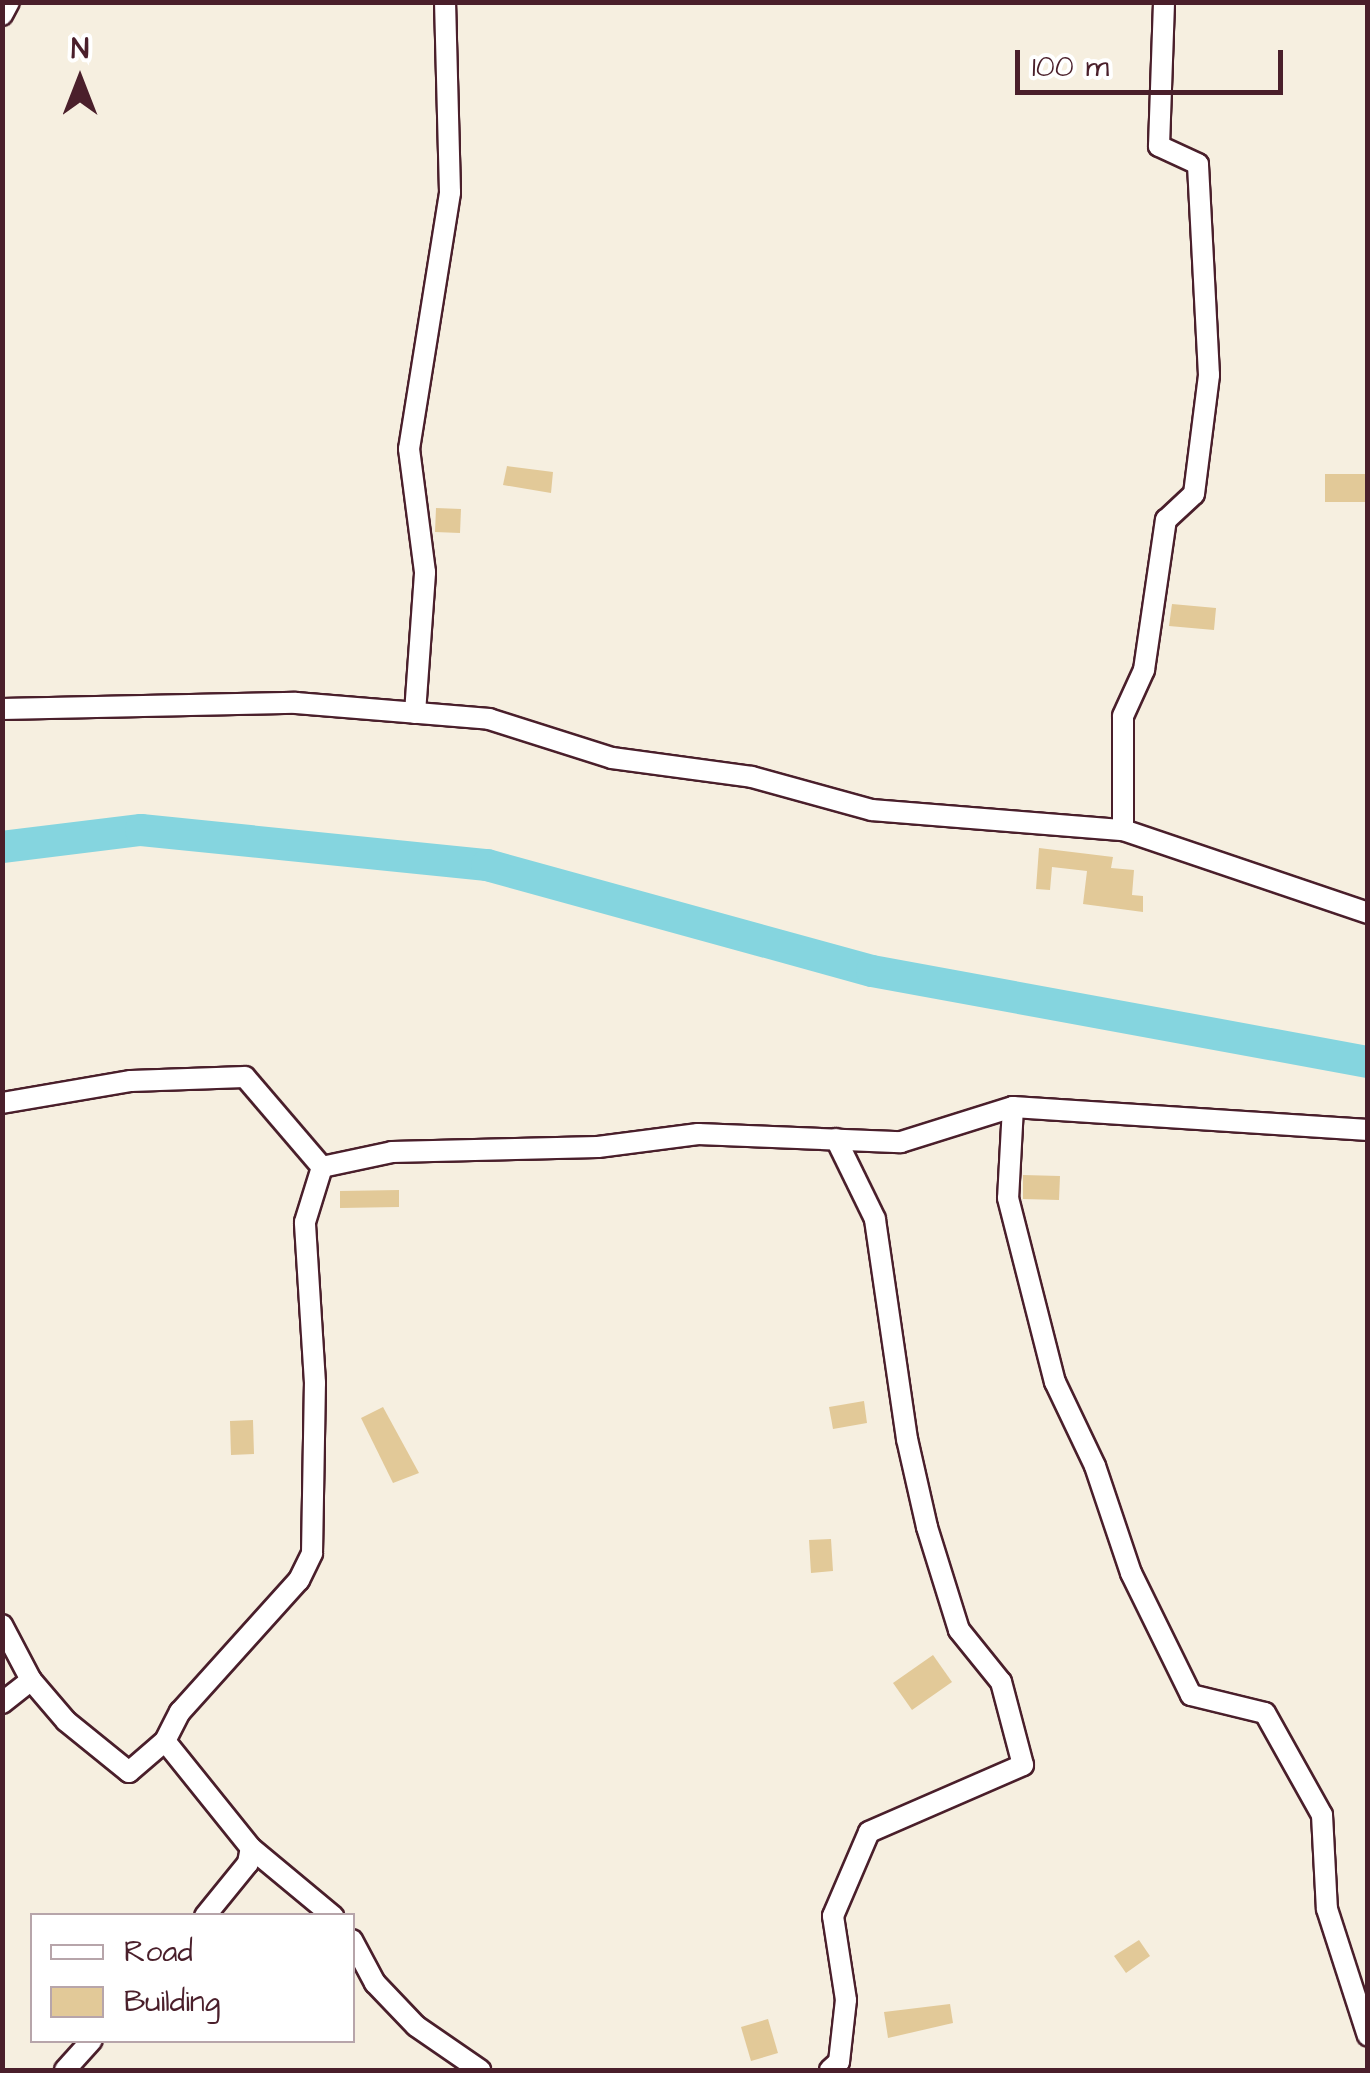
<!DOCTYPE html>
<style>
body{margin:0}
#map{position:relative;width:1370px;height:2073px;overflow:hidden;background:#f6efe0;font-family:"Architects Daughter",sans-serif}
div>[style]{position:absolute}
.river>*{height:32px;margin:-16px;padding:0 16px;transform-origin:16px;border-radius:16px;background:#85d5df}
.building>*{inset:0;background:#e2c998}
.roads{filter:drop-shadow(2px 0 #4a1f2b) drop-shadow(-2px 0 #4a1f2b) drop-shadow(0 2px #4a1f2b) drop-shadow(0 -2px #4a1f2b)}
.minor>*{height:20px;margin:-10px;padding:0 10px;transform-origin:10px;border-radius:10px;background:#fff}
span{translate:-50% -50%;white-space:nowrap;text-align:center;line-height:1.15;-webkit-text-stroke:9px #fff;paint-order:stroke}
.frame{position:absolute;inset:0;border:5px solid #4a1f2b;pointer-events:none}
.legend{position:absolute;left:30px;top:1913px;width:325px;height:130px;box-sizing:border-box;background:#fff;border:2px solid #b7a5aa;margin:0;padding:12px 18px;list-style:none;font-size:30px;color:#4a1f2b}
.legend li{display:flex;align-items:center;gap:20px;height:50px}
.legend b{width:50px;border:2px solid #b7a5aa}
.north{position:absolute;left:30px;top:30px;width:100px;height:100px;-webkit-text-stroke:8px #fff;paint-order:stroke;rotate:0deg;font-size:28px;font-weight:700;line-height:40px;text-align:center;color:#4a1f2b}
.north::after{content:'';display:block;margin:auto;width:35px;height:45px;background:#4a1f2b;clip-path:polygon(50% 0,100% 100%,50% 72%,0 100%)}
.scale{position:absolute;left:1015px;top:50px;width:268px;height:45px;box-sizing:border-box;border:5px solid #4a1f2b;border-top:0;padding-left:12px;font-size:30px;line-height:35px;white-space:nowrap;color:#4a1f2b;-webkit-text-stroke:8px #fff;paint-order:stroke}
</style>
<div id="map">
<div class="river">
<i style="left:2px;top:847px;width:140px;rotate:-7deg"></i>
<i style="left:141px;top:830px;width:348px;rotate:5.8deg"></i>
<i style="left:487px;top:865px;width:399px;rotate:15.4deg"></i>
<i style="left:872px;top:971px;width:504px;rotate:10.4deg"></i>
</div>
<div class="building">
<i style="clip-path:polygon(507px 466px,553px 472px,551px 493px,503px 485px)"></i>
<i style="clip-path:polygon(1325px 474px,1368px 474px,1368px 502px,1325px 502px)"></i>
<i style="clip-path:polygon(436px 508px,461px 509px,460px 533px,435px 532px)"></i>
<i style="clip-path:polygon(1172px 604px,1216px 608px,1214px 630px,1169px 626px)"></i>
<i style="clip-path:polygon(1039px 848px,1113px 857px,1111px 868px,1134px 870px,1132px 895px,1143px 896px,1143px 912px,1083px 904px,1087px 871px,1052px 867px,1050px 890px,1036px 889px)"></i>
<i style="clip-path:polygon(1023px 1175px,1060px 1176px,1059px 1200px,1023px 1199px)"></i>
<i style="clip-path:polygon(399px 1190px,399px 1207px,340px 1208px,340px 1191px)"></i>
<i style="clip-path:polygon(864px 1401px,867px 1423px,833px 1429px,829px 1407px)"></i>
<i style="clip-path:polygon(383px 1407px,419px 1473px,393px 1483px,361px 1418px)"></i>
<i style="clip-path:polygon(253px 1420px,254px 1454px,231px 1455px,230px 1421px)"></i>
<i style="clip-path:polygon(831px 1539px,833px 1571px,811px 1573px,809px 1540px)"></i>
<i style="clip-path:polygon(933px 1655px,952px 1682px,912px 1710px,893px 1683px)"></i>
<i style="clip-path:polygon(1139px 1940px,1150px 1956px,1126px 1973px,1114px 1956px)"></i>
<i style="clip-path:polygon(950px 2004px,953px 2023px,888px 2038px,884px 2012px)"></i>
<i style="clip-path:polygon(768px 2019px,778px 2053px,751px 2061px,741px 2027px)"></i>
</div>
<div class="roads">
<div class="minor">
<i style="left:2px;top:15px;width:15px;rotate:-62deg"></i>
<i style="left:2px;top:709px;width:294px;rotate:-1.2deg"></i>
<i style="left:296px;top:703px;width:194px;rotate:4.7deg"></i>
<i style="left:489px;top:719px;width:129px;rotate:17.6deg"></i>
<i style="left:612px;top:758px;width:141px;rotate:7.7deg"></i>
<i style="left:752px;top:777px;width:124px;rotate:15.4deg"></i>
<i style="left:872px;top:810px;width:252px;rotate:4.6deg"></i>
<i style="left:1123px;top:830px;width:259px;rotate:18.7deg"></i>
<i style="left:415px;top:713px;width:141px;rotate:-85.9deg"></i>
<i style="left:425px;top:572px;width:124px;rotate:-97.4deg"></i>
<i style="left:409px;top:449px;width:260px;rotate:-80.9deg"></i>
<i style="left:450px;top:192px;width:190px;rotate:-91.5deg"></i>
<i style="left:1123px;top:830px;width:114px;rotate:-90deg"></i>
<i style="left:1123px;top:716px;width:51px;rotate:-65.5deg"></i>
<i style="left:1144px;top:670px;width:152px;rotate:-81.7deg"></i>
<i style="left:1166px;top:520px;width:38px;rotate:-43deg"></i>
<i style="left:1194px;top:494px;width:120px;rotate:-82.8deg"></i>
<i style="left:1209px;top:375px;width:211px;rotate:-93deg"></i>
<i style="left:1198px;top:164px;width:43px;rotate:-155.2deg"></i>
<i style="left:1159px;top:146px;width:144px;rotate:-88deg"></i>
<i style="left:2px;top:1103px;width:131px;rotate:-9.7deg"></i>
<i style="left:131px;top:1081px;width:114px;rotate:-2deg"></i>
<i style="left:245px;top:1077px;width:118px;rotate:49.5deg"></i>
<i style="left:1013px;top:1107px;width:91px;rotate:93.1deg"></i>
<i style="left:1008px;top:1198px;width:190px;rotate:75.7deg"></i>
<i style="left:1055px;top:1382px;width:93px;rotate:64.5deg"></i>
<i style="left:1095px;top:1466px;width:113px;rotate:71.4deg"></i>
<i style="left:1131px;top:1573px;width:136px;rotate:63.8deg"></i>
<i style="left:1191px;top:1695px;width:76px;rotate:13.7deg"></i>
<i style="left:1265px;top:1713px;width:117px;rotate:60.8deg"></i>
<i style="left:1322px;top:1815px;width:94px;rotate:87deg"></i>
<i style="left:1327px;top:1909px;width:133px;rotate:72.1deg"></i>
<i style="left:2px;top:1625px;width:62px;rotate:62.2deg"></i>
<i style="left:31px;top:1680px;width:54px;rotate:49.5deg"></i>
<i style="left:66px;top:1721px;width:81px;rotate:39deg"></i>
<i style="left:129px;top:1772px;width:48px;rotate:-40.7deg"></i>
<i style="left:2px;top:1703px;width:37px;rotate:-38deg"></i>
<i style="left:251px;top:1848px;width:107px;rotate:39.7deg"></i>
<i style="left:205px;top:1916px;width:68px;rotate:-50.9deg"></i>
<i style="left:248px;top:1863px;width:15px;rotate:-79deg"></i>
<i style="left:251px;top:1848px;width:137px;rotate:-128.8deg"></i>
<i style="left:165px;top:1741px;width:33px;rotate:-63deg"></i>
<i style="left:180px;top:1712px;width:178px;rotate:-48deg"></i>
<i style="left:299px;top:1580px;width:30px;rotate:-64deg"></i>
<i style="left:312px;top:1553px;width:170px;rotate:-89deg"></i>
<i style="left:315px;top:1383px;width:161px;rotate:-93.6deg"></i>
<i style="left:305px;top:1222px;width:58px;rotate:-72.8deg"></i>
<i style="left:322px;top:1167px;width:72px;rotate:-12.1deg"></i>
<i style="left:392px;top:1152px;width:206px;rotate:-1.4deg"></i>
<i style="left:598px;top:1147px;width:101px;rotate:-7.4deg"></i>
<i style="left:698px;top:1134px;width:203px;rotate:2.3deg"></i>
<i style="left:901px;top:1142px;width:117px;rotate:-17.4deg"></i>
<i style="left:1013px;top:1107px;width:356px;rotate:3.7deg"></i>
<i style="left:352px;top:1940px;width:49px;rotate:61.9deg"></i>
<i style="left:375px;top:1983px;width:59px;rotate:46.4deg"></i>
<i style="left:416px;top:2026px;width:78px;rotate:34.5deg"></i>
<i style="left:65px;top:2070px;width:40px;rotate:-48deg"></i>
<i style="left:830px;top:2070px;width:12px;rotate:-42deg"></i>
<i style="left:839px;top:2062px;width:62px;rotate:-83.6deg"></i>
<i style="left:846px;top:2000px;width:85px;rotate:-98.8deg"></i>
<i style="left:833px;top:1916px;width:91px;rotate:-66.8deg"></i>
<i style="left:869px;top:1832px;width:168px;rotate:-23.5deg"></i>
<i style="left:1023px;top:1765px;width:86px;rotate:-104.8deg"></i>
<i style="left:1001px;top:1682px;width:67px;rotate:-128.9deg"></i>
<i style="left:959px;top:1630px;width:108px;rotate:-107.3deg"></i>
<i style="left:927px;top:1527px;width:90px;rotate:-102.8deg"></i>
<i style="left:907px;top:1439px;width:222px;rotate:-98.3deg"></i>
<i style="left:875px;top:1219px;width:89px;rotate:-116deg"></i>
</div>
</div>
<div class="frame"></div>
<ul class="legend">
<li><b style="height:12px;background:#fff"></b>Road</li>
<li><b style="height:28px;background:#e2c998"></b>Building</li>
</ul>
<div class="north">N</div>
<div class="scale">100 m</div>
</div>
